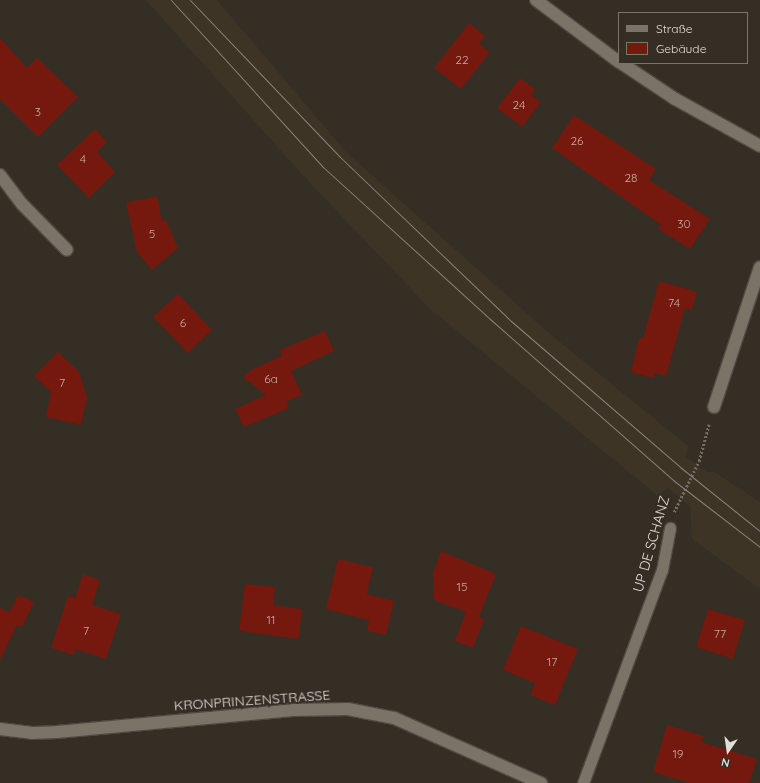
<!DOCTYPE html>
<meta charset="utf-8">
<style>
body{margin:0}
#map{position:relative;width:760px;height:783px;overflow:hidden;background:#342e25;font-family:Quicksand,sans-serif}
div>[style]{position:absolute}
.built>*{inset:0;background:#3d3425}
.building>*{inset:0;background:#75190e}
.path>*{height:2.5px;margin-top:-1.25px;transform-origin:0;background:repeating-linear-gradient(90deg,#736d66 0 2px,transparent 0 4px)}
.roads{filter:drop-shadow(1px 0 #4e4a42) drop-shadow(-1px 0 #4e4a42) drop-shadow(0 1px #4e4a42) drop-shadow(0 -1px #4e4a42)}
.lane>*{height:11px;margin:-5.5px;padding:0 5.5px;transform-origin:5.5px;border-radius:5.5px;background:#797368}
.street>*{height:12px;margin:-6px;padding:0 6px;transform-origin:6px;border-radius:6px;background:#797368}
.tram>*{height:1px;margin:-0.5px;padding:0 0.5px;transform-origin:0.5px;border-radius:0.5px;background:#88837c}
span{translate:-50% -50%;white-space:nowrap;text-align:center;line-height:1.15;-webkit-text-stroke:3.5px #342e25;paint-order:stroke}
.number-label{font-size:12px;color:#c6aca5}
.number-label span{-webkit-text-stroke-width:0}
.street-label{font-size:14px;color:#e1ddd7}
.legend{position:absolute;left:618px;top:12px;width:130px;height:52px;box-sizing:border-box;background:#342e25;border:1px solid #79746c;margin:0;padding:5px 7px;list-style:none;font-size:12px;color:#e1ddd7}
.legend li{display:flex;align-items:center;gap:8px;height:20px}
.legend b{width:20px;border:1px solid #79746c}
.north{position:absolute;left:708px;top:731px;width:40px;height:40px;-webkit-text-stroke:3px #342e25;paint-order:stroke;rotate:193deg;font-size:11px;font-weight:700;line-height:16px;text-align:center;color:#e1ddd7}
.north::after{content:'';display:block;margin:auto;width:14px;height:18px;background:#e1ddd7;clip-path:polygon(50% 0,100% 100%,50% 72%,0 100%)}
</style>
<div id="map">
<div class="built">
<i style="clip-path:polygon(146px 0,217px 0,346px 152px,550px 334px,688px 446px,686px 457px,707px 472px,714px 472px,760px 502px,760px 589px,692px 539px,690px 506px,668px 488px,658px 496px,430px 309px,297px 169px)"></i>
</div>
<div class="building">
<i style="clip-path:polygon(469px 23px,485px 36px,479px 44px,490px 52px,461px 89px,434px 68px)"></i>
<i style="clip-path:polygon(0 38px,27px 68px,37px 58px,78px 97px,38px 137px,0 99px)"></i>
<i style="clip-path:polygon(520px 78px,535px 89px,531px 95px,541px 102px,522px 127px,497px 108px)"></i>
<i style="clip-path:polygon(574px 115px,656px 169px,649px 180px,710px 219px,690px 249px,658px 229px,661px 225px,552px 148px)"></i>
<i style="clip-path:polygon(95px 129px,107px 142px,97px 152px,115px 172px,89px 198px,57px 165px)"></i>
<i style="clip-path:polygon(157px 196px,162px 221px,166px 220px,178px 248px,152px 270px,137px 252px,126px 203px)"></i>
<i style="clip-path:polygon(659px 281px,697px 292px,692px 310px,685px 308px,666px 376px,654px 373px,653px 378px,631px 372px,639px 338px,643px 339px)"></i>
<i style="clip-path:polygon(178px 294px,212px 330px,188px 353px,153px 317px)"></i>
<i style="clip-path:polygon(325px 331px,334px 351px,291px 371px,302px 395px,287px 401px,289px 408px,244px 427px,235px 409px,266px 395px,243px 377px,253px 369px,282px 356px,280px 350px)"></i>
<i style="clip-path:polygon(58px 352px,79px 372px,87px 398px,81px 425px,46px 417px,51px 392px,34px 376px)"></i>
<i style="clip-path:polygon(441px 551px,496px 574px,479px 617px,484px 619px,473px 648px,455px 641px,466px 612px,434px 600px,433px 573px)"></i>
<i style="clip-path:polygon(338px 559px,373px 567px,367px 594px,394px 601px,386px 635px,367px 631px,369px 620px,326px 609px)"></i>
<i style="clip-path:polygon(83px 574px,100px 580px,92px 605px,121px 614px,106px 659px,76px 649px,74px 655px,51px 648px,68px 596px,75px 598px)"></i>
<i style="clip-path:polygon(245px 584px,275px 587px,273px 605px,302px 609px,299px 639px,239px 631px)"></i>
<i style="clip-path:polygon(18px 595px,34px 602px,22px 627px,17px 625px,0 660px,0 608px,10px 612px)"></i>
<i style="clip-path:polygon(708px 609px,745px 620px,733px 659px,696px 647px)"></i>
<i style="clip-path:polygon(521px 626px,578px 649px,555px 705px,530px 695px,535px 683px,503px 670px)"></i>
<i style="clip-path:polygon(667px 725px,703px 736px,701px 742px,757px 759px,749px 783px,690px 783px,653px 772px)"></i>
</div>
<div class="path">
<i style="left:674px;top:512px;width:57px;rotate:-63.9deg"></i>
<i style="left:699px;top:461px;width:38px;rotate:-75deg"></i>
</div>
<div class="roads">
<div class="lane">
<i style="left:583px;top:783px;width:227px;rotate:-69.7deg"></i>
<i style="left:662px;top:570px;width:43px;rotate:-79.2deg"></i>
</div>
<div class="street">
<i style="left:536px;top:0;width:104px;rotate:36.8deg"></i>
<i style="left:621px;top:63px;width:65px;rotate:33.7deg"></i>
<i style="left:675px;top:99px;width:97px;rotate:28.9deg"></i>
<i style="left:0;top:175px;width:36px;rotate:53deg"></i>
<i style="left:22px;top:204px;width:64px;rotate:45.6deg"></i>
<i style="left:714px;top:407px;width:147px;rotate:-71.8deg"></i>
<i style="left:0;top:729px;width:32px;rotate:7deg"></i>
<i style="left:32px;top:733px;width:25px;rotate:-2deg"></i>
<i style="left:57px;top:732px;width:237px;rotate:-5.3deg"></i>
<i style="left:293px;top:710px;width:55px;rotate:-1deg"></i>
<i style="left:348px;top:709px;width:47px;rotate:11.1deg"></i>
<i style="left:394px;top:718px;width:161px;rotate:23.9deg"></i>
</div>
</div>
<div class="tram">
<i style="left:171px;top:0;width:226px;rotate:47.7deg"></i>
<i style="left:323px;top:167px;width:226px;rotate:42.3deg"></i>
<i style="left:490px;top:319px;width:244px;rotate:41.3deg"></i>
<i style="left:673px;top:480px;width:110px;rotate:37.6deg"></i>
<i style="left:190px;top:0;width:217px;rotate:46.3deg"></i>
<i style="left:340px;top:157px;width:237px;rotate:43.8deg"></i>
<i style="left:511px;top:321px;width:223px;rotate:40.8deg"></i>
<i style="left:680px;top:467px;width:102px;rotate:38.7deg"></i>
</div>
<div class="number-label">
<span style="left:462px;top:60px">22</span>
<span style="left:519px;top:105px">24</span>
<span style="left:38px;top:112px">3</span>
<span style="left:577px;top:141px">26</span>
<span style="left:83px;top:159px">4</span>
<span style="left:631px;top:178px">28</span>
<span style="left:684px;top:224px">30</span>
<span style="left:152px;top:234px">5</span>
<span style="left:674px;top:303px">74</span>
<span style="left:183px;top:323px">6</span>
<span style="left:271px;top:379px">6a</span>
<span style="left:62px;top:383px">7</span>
<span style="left:462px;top:587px">15</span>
<span style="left:271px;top:620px">11</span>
<span style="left:86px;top:631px">7</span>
<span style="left:720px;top:634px">77</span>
<span style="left:552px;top:662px">17</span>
<span style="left:678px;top:754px">19</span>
</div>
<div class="street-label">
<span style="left:651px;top:544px;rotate:-74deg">UP DE SCHANZ</span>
<span style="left:252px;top:700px;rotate:-4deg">KRONPRINZENSTRASSE</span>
</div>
<ul class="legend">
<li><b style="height:5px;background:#797368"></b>Straße</li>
<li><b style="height:11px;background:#75190e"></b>Gebäude</li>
</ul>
<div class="north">N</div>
</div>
